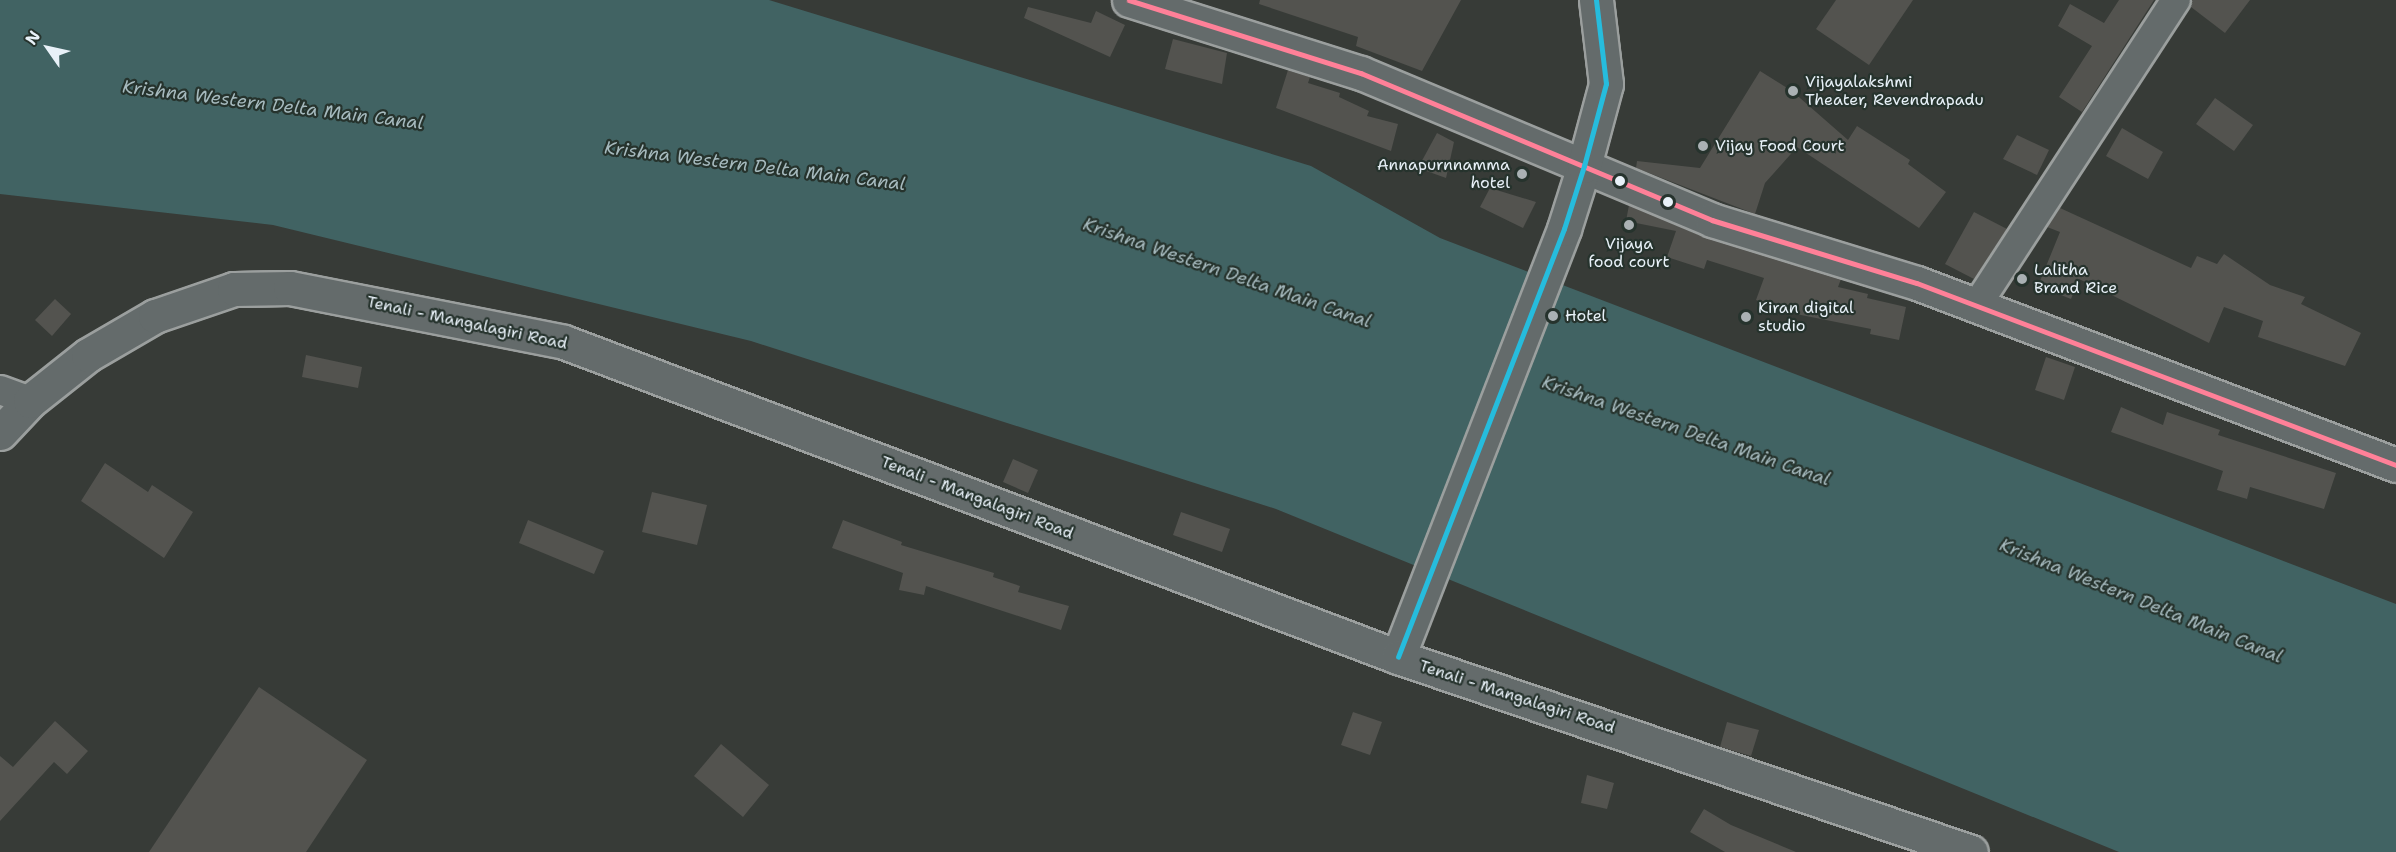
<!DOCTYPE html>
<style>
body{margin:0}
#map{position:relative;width:2396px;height:852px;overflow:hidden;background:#373b37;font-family:"Shantell Sans",sans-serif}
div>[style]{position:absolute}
.water>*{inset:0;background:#416363}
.building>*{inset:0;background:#53534f}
.roads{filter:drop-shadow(2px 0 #9b9f9e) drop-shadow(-2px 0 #9b9f9e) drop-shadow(0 2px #9b9f9e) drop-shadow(0 -2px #9b9f9e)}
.street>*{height:28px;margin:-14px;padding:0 14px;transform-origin:14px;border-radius:14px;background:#646b6b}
.secondary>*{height:33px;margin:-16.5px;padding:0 16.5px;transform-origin:16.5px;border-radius:16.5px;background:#646b6b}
.primary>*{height:33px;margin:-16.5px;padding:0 16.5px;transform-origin:16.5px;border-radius:16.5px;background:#646b6b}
.bus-1>*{height:4.5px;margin:-2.25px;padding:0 2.25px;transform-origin:2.25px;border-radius:2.25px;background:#ff8098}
.bus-2>*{height:4.5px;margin:-2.25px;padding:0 2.25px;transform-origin:2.25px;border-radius:2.25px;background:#26bcdd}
.dots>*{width:16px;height:16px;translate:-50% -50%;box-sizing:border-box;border:3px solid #26332d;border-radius:50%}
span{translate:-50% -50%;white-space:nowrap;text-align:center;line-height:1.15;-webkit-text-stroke:4.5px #26332d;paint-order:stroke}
.poi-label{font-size:16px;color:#e8f1f8}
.left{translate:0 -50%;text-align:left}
.right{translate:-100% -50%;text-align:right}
.street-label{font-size:16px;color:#e8f1f8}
.water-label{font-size:18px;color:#a6babe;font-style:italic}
.north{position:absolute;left:18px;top:18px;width:60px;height:60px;-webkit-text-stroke:4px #26332d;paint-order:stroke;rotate:304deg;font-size:16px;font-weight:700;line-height:24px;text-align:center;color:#e8f1f8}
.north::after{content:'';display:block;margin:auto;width:21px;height:27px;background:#e8f1f8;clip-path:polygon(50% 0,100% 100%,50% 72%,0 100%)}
</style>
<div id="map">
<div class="water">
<i style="clip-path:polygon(0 0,769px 0,1311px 166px,1440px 238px,2396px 604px,2396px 852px,2119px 852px,1276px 509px,751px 341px,273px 225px,0 194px)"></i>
</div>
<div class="building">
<i style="clip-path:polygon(1260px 0,1461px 0,1422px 71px,1356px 46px,1358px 37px,1259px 4px)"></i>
<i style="clip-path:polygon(1836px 0,1913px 0,1869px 65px,1816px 29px)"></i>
<i style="clip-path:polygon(2119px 0,2154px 0,2082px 112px,2059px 97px,2092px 46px,2058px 26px,2070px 4px,2104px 23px)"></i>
<i style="clip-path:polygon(2192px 0,2250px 0,2225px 33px,2191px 7px)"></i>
<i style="clip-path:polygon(1028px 7px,1091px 23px,1096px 11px,1125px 25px,1110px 57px,1024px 18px)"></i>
<i style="clip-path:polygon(1173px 39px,1227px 53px,1222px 84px,1165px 69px)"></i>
<i style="clip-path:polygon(1288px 70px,1310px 77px,1308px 83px,1340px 93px,1339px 97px,1369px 111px,1367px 116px,1398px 124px,1391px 151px,1276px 108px)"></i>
<i style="clip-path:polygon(1760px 71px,1792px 91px,1848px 140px,1857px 126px,1910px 160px,1908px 164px,1946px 192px,1919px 228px,1797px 147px,1765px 183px,1755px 214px,1636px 168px,1637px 161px,1700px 168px)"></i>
<i style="clip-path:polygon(2215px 98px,2253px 125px,2234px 151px,2196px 124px)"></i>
<i style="clip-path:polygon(2122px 128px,2163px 152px,2148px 179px,2106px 156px)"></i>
<i style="clip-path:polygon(1437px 133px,1454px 142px,1446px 178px,1418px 168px)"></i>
<i style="clip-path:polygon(2017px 135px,2049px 150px,2037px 175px,2003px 159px)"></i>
<i style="clip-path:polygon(1490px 188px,1536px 202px,1523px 228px,1480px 207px)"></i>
<i style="clip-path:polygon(1629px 205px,1706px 238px,1841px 279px,1838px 287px,1868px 294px,1867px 298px,1906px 307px,1899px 340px,1870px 334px,1871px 329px,1801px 315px,1756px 300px,1764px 278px,1707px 260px,1704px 269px,1667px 257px,1676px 231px,1626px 221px)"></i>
<i style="clip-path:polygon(2060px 208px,2191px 268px,2197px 256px,2217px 264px,2224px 254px,2270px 285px,2305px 297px,2301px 304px,2361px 333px,2345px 366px,2258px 337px,2263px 321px,2224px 307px,2209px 343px,2079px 279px,2071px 299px,2038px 286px,2060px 232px,2047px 227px)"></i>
<i style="clip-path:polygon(1974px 212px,2007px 229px,1974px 279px,1945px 264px)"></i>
<i style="clip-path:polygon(55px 299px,71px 314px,52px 336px,35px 320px)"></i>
<i style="clip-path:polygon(306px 355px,362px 367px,358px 388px,302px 377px)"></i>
<i style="clip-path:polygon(2046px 357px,2075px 367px,2064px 400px,2035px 390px)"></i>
<i style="clip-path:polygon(2121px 407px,2163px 425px,2167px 412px,2220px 430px,2218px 435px,2336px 473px,2324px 509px,2250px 487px,2247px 499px,2217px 490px,2223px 471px,2111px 432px)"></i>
<i style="clip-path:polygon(1013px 459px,1038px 470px,1028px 493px,1003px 482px)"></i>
<i style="clip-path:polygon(105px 463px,148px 492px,152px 485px,193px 512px,164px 558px,81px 501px)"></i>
<i style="clip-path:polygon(652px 492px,707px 505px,697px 545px,642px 532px)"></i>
<i style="clip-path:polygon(1181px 512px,1230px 529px,1222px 552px,1173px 535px)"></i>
<i style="clip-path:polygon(528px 520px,604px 551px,594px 574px,519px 543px)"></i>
<i style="clip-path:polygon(843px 520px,902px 542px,901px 545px,994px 573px,993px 577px,1020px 586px,1018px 592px,1069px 606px,1061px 630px,926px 586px,924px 595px,899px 590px,903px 573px,832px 548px)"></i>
<i style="clip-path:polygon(259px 687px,367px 760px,306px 852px,149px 852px)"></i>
<i style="clip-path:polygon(1353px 712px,1382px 722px,1370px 755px,1341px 745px)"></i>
<i style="clip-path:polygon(55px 721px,88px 751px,67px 774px,54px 762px,0 821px,0 756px,13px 767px)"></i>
<i style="clip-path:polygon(1727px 722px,1759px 730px,1751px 756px,1720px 747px)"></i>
<i style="clip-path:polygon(721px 744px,769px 785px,743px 817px,694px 776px)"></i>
<i style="clip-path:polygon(1587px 775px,1614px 783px,1607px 809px,1581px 803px)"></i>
<i style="clip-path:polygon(1704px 809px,1731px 825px,1796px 852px,1725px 852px,1690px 832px)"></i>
</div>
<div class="roads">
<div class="street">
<i style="left:1977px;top:305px;width:364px;rotate:-56.9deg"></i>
<i style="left:0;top:390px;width:32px;rotate:20deg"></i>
</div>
<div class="secondary">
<i style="left:1129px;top:0;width:243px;rotate:17.5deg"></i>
<i style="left:1361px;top:73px;width:381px;rotate:22.7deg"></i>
<i style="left:1712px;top:220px;width:214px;rotate:17.1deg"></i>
<i style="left:1917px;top:283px;width:512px;rotate:20.8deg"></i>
<i style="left:1398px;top:657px;width:459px;rotate:-68.8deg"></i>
<i style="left:1564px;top:229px;width:66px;rotate:-72.4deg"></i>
<i style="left:1584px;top:166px;width:85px;rotate:-75deg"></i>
<i style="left:1606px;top:84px;width:85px;rotate:-96.8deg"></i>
</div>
<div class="primary">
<i style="left:0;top:433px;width:44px;rotate:-46.8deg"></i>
<i style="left:30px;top:401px;width:74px;rotate:-38.4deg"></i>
<i style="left:88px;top:355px;width:78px;rotate:-30.2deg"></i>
<i style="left:155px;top:316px;width:83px;rotate:-18.9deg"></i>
<i style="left:234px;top:289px;width:56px;rotate:-1deg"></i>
<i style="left:290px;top:288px;width:279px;rotate:11.1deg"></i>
<i style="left:564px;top:342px;width:892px;rotate:20.69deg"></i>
<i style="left:1398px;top:657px;width:605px;rotate:18.79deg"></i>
</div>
</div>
<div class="bus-1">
<i style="left:1129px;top:0;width:243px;rotate:17.5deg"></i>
<i style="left:1361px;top:73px;width:381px;rotate:22.7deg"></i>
<i style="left:1712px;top:220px;width:214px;rotate:17.1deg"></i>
<i style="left:1917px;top:283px;width:512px;rotate:20.8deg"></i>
</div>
<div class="bus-2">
<i style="left:1398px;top:657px;width:459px;rotate:-68.8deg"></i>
<i style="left:1564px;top:229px;width:66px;rotate:-72.4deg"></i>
<i style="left:1584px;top:166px;width:85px;rotate:-75deg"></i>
<i style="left:1606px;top:84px;width:85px;rotate:-96.8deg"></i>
</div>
<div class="dots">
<i style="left:1793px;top:91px;background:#aab1b4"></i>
<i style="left:1703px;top:146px;background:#aab1b4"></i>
<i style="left:1522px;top:174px;background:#aab1b4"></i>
<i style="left:1620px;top:181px;background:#e8f1f8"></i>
<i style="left:1668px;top:202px;background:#e8f1f8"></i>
<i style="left:1629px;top:225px;background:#aab1b4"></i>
<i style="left:2022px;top:279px;background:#aab1b4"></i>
<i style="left:1553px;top:316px;background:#aab1b4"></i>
<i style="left:1746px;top:317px;background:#aab1b4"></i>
</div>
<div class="poi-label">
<span class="left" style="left:1805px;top:91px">Vijayalakshmi<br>Theater, Revendrapadu</span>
<span class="left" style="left:1715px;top:146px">Vijay Food Court</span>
<span class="right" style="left:1510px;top:174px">Annapurnnamma<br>hotel</span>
<span style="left:1629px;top:253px">Vijaya<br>food court</span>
<span class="left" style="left:2034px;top:279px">Lalitha<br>Brand Rice</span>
<span class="left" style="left:1758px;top:317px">Kiran digital<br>studio</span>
<span class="left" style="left:1565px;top:316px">Hotel</span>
</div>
<div class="street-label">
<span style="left:467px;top:323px;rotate:12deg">Tenali - Mangalagiri Road</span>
<span style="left:977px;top:498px;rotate:21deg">Tenali - Mangalagiri Road</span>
<span style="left:1517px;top:697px;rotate:18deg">Tenali - Mangalagiri Road</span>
</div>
<div class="water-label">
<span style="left:273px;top:105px;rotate:7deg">Krishna Western Delta Main Canal</span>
<span style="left:755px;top:166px;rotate:7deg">Krishna Western Delta Main Canal</span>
<span style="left:1227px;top:273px;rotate:19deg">Krishna Western Delta Main Canal</span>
<span style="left:1686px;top:431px;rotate:19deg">Krishna Western Delta Main Canal</span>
<span style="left:2141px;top:601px;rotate:22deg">Krishna Western Delta Main Canal</span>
</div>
<div class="north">N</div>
</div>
